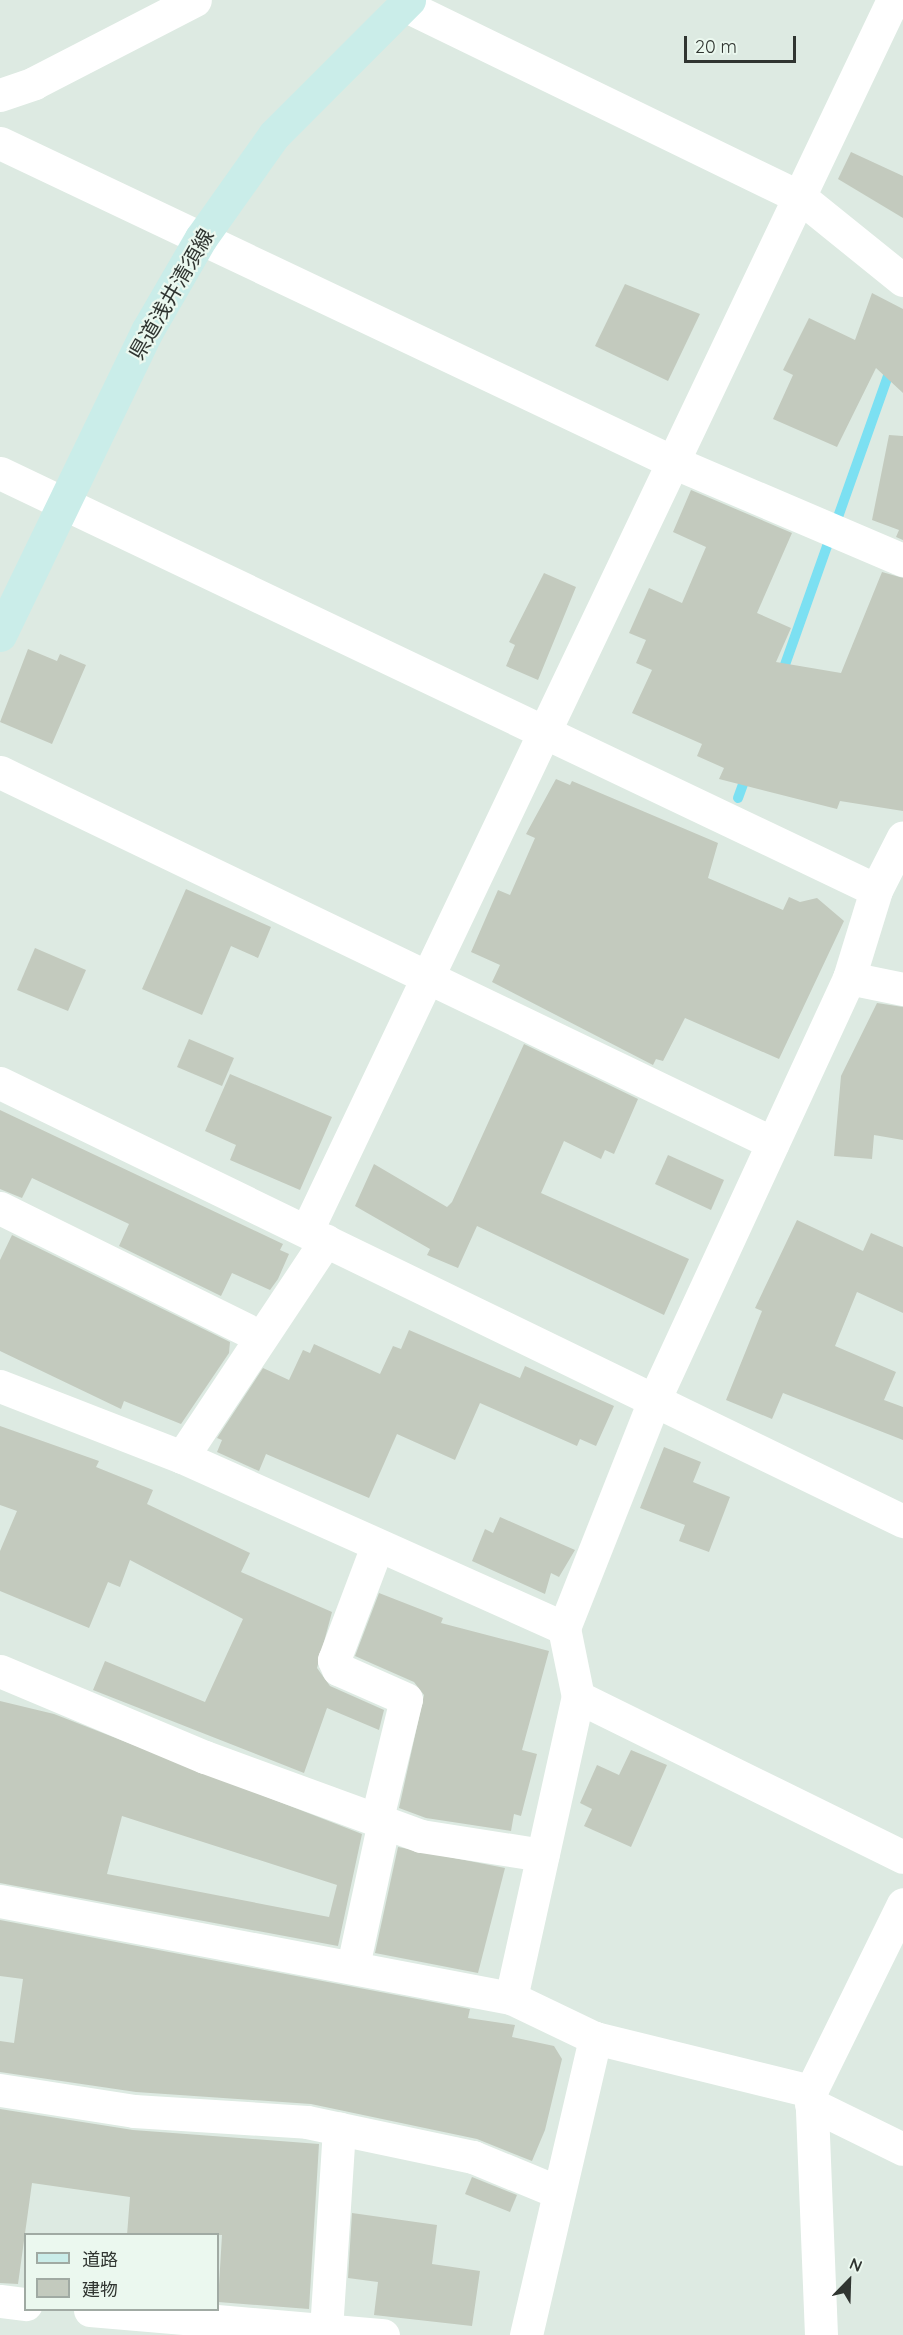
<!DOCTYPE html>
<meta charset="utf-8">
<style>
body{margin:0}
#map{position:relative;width:903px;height:2335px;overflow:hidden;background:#ddeae2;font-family:Quicksand,"Noto Sans JP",sans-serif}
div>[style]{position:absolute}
.stream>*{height:10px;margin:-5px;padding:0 5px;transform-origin:5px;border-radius:5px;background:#7ce0f2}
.building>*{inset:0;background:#c3cabe}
.minor>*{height:33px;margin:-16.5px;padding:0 16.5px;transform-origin:16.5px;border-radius:16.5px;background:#fff}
.tertiary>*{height:33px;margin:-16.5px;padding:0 16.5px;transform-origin:16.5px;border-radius:16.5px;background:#fff}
.secondary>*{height:33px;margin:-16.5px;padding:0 16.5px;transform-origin:16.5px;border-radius:16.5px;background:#caede9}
span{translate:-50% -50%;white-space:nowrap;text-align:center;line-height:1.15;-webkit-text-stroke:4.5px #ebf8ef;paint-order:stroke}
.street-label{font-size:21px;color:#303531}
.legend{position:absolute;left:24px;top:2233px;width:195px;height:78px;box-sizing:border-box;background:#ebf8ef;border:2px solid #a0aaa3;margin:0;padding:8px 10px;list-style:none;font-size:18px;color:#303531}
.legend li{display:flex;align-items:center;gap:12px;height:30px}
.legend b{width:30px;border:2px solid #a0aaa3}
.north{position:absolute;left:819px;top:2251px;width:60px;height:60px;-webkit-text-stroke:4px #ebf8ef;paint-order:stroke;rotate:23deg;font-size:16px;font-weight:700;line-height:24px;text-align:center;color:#303531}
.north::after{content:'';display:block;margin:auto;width:21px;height:27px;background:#303531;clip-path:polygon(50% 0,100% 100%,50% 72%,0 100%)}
.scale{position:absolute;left:684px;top:36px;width:112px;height:27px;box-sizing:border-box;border:3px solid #303531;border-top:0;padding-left:8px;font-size:18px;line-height:21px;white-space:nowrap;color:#303531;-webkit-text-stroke:4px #ebf8ef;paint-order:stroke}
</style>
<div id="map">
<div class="stream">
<i style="left:838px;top:517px;width:159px;rotate:-70.5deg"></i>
<i style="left:781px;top:676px;width:141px;rotate:-70.5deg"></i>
<i style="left:738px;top:798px;width:27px;rotate:-70deg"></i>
</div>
<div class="building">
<i style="clip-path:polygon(851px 152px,903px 176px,903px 218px,838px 179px)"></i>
<i style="clip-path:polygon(625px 284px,700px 314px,668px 381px,595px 346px)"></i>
<i style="clip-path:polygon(872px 293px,903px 309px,903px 393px,876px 368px,837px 447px,773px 419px,793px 375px,783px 370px,809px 318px,855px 340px)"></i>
<i style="clip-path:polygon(889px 435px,903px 436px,903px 540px,896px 537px,899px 530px,872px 520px)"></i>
<i style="clip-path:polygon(691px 490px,792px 533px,757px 613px,791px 628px,776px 662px,841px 673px,882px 572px,903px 578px,903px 811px,840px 801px,837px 809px,719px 779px,724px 768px,697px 756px,702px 744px,632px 713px,652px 670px,636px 663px,646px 640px,629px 633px,649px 588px,682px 603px,706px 547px,673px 532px)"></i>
<i style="clip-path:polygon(544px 573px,576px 587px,538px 680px,506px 666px,515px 645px,509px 642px)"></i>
<i style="clip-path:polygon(28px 649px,57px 661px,60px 654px,86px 665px,52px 744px,0 722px)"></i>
<i style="clip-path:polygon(556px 779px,570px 785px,572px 781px,718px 843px,708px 878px,783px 910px,789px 897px,800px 902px,817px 898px,844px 921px,779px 1059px,685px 1018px,663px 1061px,656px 1059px,653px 1065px,492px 982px,500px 965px,471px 952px,498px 890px,510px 895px,535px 838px,526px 834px)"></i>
<i style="clip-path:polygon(186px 889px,271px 927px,258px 958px,231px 946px,202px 1015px,142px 989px)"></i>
<i style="clip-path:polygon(35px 948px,86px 970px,68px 1011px,17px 990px)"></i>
<i style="clip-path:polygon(877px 1003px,903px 1007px,903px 1140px,874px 1135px,872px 1159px,834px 1156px,841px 1076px)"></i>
<i style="clip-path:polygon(189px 1039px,234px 1058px,222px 1086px,177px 1067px)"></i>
<i style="clip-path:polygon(524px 1044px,638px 1099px,614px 1154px,605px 1150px,601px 1159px,564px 1141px,541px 1193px,689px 1259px,664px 1315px,477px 1226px,458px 1268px,427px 1255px,430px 1249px,355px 1206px,374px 1164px,447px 1207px,452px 1202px)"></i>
<i style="clip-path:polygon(230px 1074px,332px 1117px,300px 1190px,230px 1160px,236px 1145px,205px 1131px)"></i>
<i style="clip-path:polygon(0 1110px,283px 1244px,280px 1250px,289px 1254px,278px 1279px,270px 1290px,232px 1273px,221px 1296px,119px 1246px,129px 1224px,32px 1178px,22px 1198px,0 1189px)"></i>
<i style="clip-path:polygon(668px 1155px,724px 1180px,711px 1210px,655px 1184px)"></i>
<i style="clip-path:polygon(797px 1220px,863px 1251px,871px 1233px,903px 1247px,903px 1313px,857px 1292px,835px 1346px,896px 1372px,884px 1400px,903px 1407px,903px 1440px,783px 1393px,772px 1419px,726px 1400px,762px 1311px,755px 1308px)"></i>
<i style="clip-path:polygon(12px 1235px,230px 1342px,229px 1353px,181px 1424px,124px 1401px,121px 1409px,0 1351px,0 1260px)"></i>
<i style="clip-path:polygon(409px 1330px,520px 1378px,525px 1366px,614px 1406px,596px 1446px,580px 1439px,577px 1446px,480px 1403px,455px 1460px,397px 1434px,369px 1498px,266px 1454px,259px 1471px,217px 1452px,222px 1440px,217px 1438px,263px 1368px,289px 1380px,303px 1350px,310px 1353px,314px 1344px,380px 1374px,393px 1346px,401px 1349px)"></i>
<i style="clip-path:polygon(0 1426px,99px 1461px,96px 1467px,153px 1490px,147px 1504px,250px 1553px,241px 1572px,332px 1612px,317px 1668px,330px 1686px,384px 1710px,379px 1730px,327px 1708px,304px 1773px,93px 1690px,105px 1661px,205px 1702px,243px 1619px,130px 1560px,120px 1587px,108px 1582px,89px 1628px,0 1591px,0 1551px,17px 1511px,0 1505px)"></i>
<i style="clip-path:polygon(664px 1447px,701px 1462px,693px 1482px,730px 1497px,709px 1552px,679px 1541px,685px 1525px,640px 1508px)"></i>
<i style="clip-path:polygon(500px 1517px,575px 1550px,559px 1577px,551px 1573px,545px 1594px,472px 1561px,485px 1529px,493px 1533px)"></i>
<i style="clip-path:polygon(379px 1593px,443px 1618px,441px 1623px,549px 1651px,522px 1750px,537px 1754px,521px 1816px,514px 1814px,511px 1831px,426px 1818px,399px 1808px,424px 1695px,414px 1682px,355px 1656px)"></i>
<i style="clip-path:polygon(evenodd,0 1701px,54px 1714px,362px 1834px,338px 1946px,0 1883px,0 1701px,122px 1816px,337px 1885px,329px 1917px,107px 1874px,122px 1816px)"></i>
<i style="clip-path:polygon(631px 1750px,667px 1765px,631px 1847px,584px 1826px,592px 1809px,580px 1803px,597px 1765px,619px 1775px)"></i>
<i style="clip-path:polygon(398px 1847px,505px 1868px,478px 1973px,375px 1953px)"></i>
<i style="clip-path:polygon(0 1920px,470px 2009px,468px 2018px,515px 2025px,512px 2037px,554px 2046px,562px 2059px,545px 2130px,532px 2161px,477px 2139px,311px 2104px,136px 2092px,0 2072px,0 2041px,14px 2043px,23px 1979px,0 1976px)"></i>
<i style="clip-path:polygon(0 2109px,133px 2130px,319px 2144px,309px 2309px,218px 2302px,222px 2235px,127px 2235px,130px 2197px,32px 2183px,18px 2284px,0 2283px)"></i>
<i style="clip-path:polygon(472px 2177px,517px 2195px,510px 2212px,465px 2194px)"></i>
<i style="clip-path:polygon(352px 2213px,437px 2225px,432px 2264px,480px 2271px,472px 2326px,374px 2315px,378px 2282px,348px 2278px)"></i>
</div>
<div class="minor">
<i style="left:404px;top:5px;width:440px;rotate:25.9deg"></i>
<i style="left:800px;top:197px;width:132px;rotate:38.9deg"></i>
<i style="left:0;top:95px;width:36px;rotate:-19deg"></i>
<i style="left:34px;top:83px;width:181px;rotate:-27.3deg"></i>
<i style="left:0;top:143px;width:745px;rotate:25.36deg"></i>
<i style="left:673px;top:462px;width:250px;rotate:23.1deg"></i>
<i style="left:0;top:473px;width:970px;rotate:25.46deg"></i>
<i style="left:0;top:772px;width:857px;rotate:25.64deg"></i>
<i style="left:849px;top:978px;width:55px;rotate:11.5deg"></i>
<i style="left:0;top:1208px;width:291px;rotate:26.3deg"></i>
<i style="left:307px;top:1230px;width:1362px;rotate:-64.53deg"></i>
<i style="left:0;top:1386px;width:195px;rotate:21.3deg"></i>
<i style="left:182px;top:1457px;width:419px;rotate:24.1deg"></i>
<i style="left:182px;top:1457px;width:260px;rotate:-56.4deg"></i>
<i style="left:0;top:1671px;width:222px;rotate:22.8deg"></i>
<i style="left:205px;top:1757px;width:230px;rotate:20.1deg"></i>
<i style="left:421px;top:1836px;width:123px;rotate:8.9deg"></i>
<i style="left:578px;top:1697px;width:362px;rotate:26.2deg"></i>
<i style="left:377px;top:1818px;width:122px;rotate:-76.3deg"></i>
<i style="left:406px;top:1699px;width:74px;rotate:-156.2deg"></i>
<i style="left:338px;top:1669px;width:10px;rotate:-114deg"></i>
<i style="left:334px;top:1660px;width:122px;rotate:-69.3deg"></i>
<i style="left:0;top:1901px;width:520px;rotate:10.75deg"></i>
<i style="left:511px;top:1998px;width:93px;rotate:25.5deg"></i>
<i style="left:595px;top:2038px;width:222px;rotate:13.8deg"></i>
<i style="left:353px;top:1966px;width:148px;rotate:-77.9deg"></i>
<i style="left:511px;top:1998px;width:308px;rotate:-77.5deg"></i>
<i style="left:578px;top:1697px;width:70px;rotate:-101.5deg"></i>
<i style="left:564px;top:1628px;width:247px;rotate:-68.4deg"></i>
<i style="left:655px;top:1398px;width:463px;rotate:-65.2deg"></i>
<i style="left:849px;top:978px;width:92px;rotate:-72.9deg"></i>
<i style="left:876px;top:890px;width:59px;rotate:-63deg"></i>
<i style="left:0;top:2090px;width:136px;rotate:8.9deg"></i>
<i style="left:134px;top:2111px;width:173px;rotate:3.6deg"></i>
<i style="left:307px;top:2122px;width:170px;rotate:11.9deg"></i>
<i style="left:473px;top:2157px;width:92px;rotate:22.4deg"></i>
<i style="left:811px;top:2104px;width:102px;rotate:26.1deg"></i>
<i style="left:0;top:2301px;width:26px;rotate:7deg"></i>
<i style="left:90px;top:2310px;width:294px;rotate:4.9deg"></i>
<i style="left:326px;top:2330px;width:202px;rotate:-86.3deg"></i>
<i style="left:526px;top:2335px;width:305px;rotate:-76.9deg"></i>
<i style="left:821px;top:2335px;width:244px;rotate:-92.3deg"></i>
<i style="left:811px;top:2091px;width:208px;rotate:-63.8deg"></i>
</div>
<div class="tertiary">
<i style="left:0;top:1083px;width:1004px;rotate:25.88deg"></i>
</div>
<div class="secondary">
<i style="left:0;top:635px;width:338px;rotate:-64.2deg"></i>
<i style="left:147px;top:331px;width:108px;rotate:-59.9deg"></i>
<i style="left:201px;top:238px;width:126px;rotate:-54.7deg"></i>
<i style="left:274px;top:135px;width:191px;rotate:-45deg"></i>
</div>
<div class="street-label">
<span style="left:171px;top:294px;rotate:-60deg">県道浅井清須線</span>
</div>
<ul class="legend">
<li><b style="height:8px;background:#caede9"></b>道路</li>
<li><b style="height:16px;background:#c3cabe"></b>建物</li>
</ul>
<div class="north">N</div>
<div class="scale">20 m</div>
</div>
